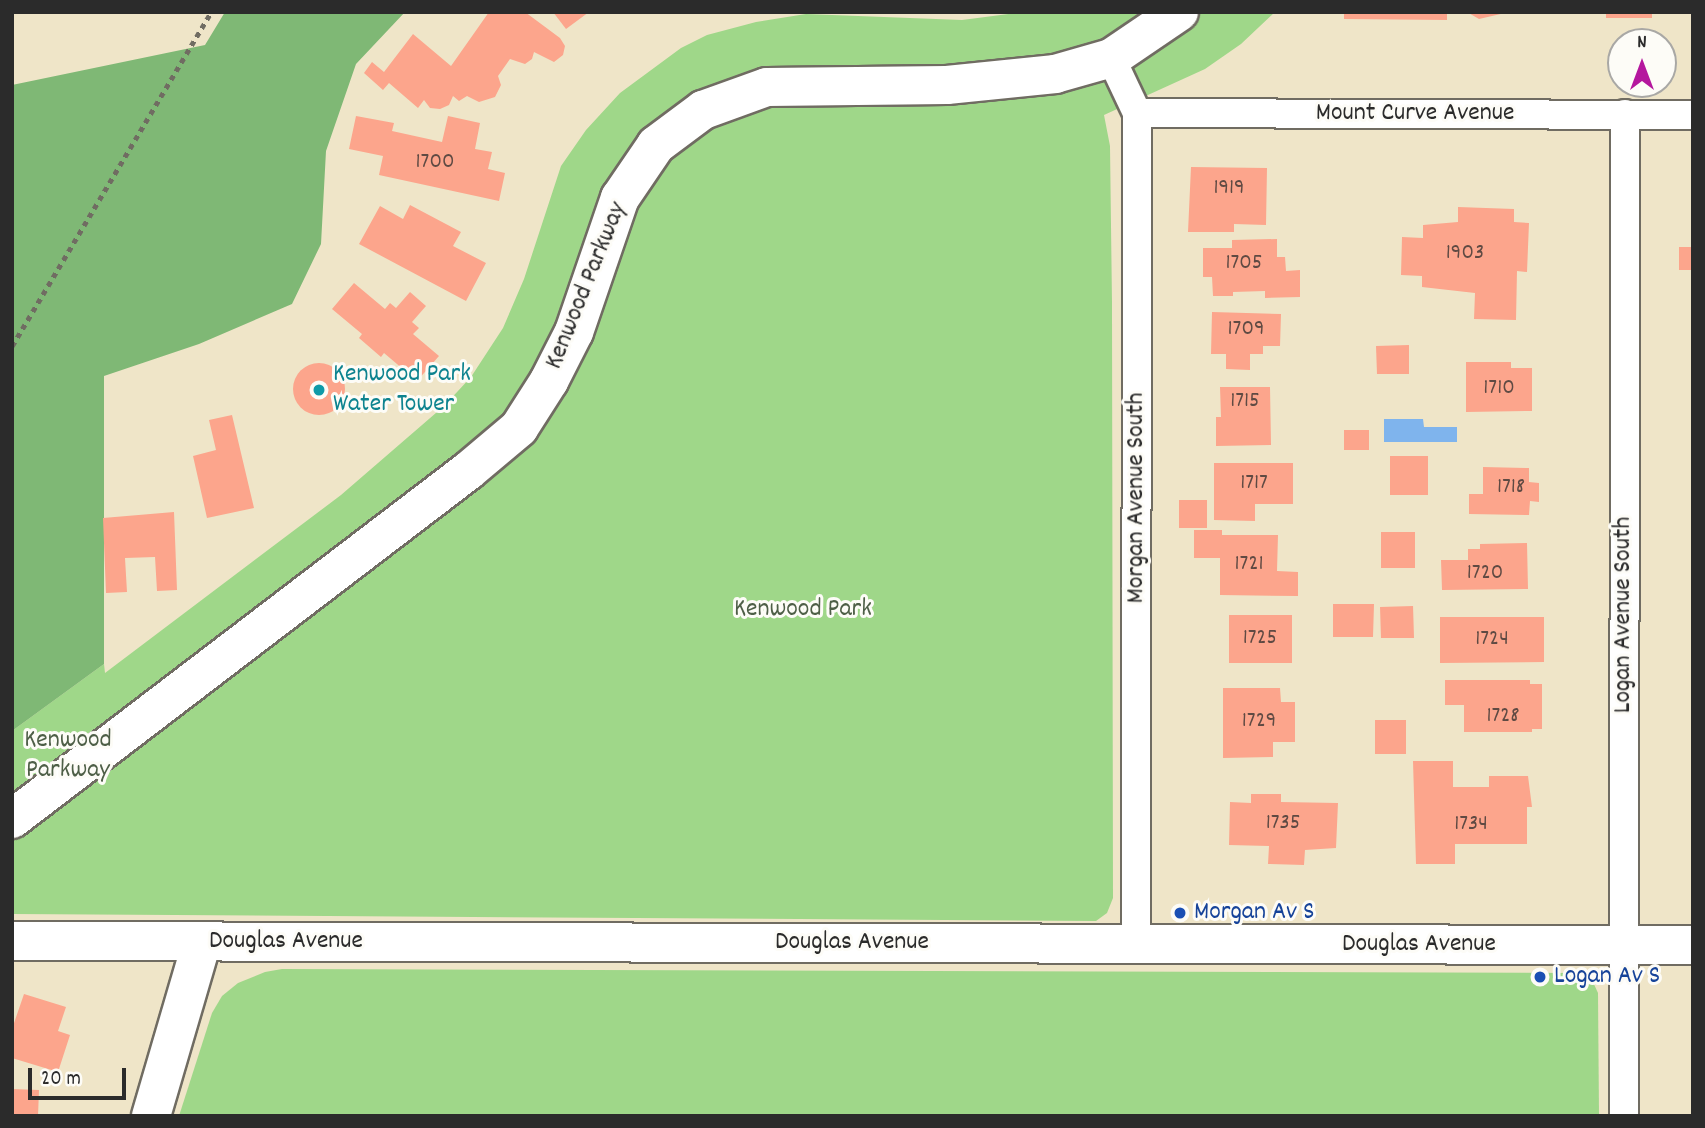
<!DOCTYPE html>
<style>
body{margin:0}
#map{position:relative;width:1705px;height:1128px;overflow:hidden;background:#efe5c8;font-family:Dekko,sans-serif}
div>[style]{position:absolute}
.green>*{inset:0;background:#9fd789}
.forest>*{inset:0;background:#7fb875}
.water>*{inset:0;background:#7fb4ed}
.building>*{inset:0;background:#fca58c}
.round{border-radius:50%}
.path>*{height:4.5px;margin-top:-2.25px;transform-origin:0;background:repeating-linear-gradient(90deg,#706c62 0 5px,transparent 0 10px)}
.roads{filter:drop-shadow(2px 0 #706c62) drop-shadow(-2px 0 #706c62) drop-shadow(0 2px #706c62) drop-shadow(0 -2px #706c62)}
.street>*{height:28px;margin:-14px;padding:0 14px;transform-origin:14px;border-radius:14px;background:#fff}
.secondary>*{height:38px;margin:-19px;padding:0 19px;transform-origin:19px;border-radius:19px;background:#fff}
.dots>*{width:19px;height:19px;translate:-50% -50%;box-sizing:border-box;border:4px solid #fdfcf7;border-radius:50%}
span{translate:-50% -50%;white-space:nowrap;text-align:center;line-height:1.15;-webkit-text-stroke:6px #fdfcf7;paint-order:stroke}
.number-label{font-size:23px;color:#5f4a43}
.number-label span{-webkit-text-stroke-width:0}
.street-label{font-size:26px;color:#2b2b2b}
.culture-label{font-size:26px;color:#0d838f}
.left{translate:0 -50%;text-align:left}
.park-label{font-size:26px;color:#4e5f47}
.transit-label{font-size:26px;color:#164399}
.frame{position:absolute;inset:0;border:14px solid #2b2b2b;pointer-events:none}
.north{position:absolute;left:1607px;top:28px;width:70px;height:70px;box-sizing:border-box;background:#fdfcf7;border:2px solid #a9a8a5;border-radius:50%;rotate:0deg;font-size:19px;font-weight:700;line-height:28px;text-align:center;color:#2b2b2b}
.north::after{content:'';display:block;margin:auto;width:24px;height:32px;background:#b5179e;clip-path:polygon(50% 0,100% 100%,50% 72%,0 100%)}
.scale{position:absolute;left:28px;top:1068px;width:98px;height:32px;box-sizing:border-box;border:4px solid #2b2b2b;border-top:0;padding-left:9px;font-size:21px;line-height:24px;white-space:nowrap;color:#2b2b2b;-webkit-text-stroke:5px #fdfcf7;paint-order:stroke}
</style>
<div id="map">
<div class="green">
<i style="clip-path:polygon(1024px 12px,1275px 12px,1241px 44px,1205px 69px,1104px 115px,1110px 146px,1112px 303px,1113px 898px,1107px 913px,1096px 921px,12px 914px,12px 731px,104px 664px,105px 673px,341px 495px,444px 406px,471px 377px,503px 328px,524px 279px,561px 166px,586px 130px,620px 93px,681px 48px,707px 35px,756px 22px,806px 14px,962px 20px)"></i>
<i style="clip-path:polygon(282px 969px,1577px 973px,1593px 982px,1598px 993px,1599px 1116px,179px 1116px,212px 1013px,222px 996px,238px 983px,265px 972px)"></i>
</div>
<div class="forest">
<i style="clip-path:polygon(225px 12px,405px 12px,356px 64px,326px 151px,321px 244px,292px 304px,199px 344px,104px 376px,104px 664px,12px 731px,12px 85px,205px 45px)"></i>
</div>
<div class="water">
<i style="clip-path:polygon(1384px 419px,1423px 419px,1424px 427px,1457px 427px,1457px 442px,1384px 442px)"></i>
</div>
<div class="building">
<i style="clip-path:polygon(489px 12px,525px 12px,560px 38px,565px 46px,563px 55px,554px 62px,534px 52px,532px 59px,525px 64px,510px 59px,498px 76px,501px 85px,495px 97px,479px 102px,467px 96px,459px 101px,453px 96px,449px 105px,440px 109px,430px 108px,424px 100px,418px 108px,389px 83px,383px 90px,364px 73px,372px 62px,384px 72px,413px 34px,451px 66px)"></i>
<i style="clip-path:polygon(553px 12px,589px 12px,566px 29px)"></i>
<i style="clip-path:polygon(1344px 12px,1447px 12px,1447px 20px,1344px 19px)"></i>
<i style="clip-path:polygon(1467px 12px,1504px 12px,1505px 13px,1479px 19px)"></i>
<i style="clip-path:polygon(1606px 12px,1652px 12px,1652px 18px,1606px 18px)"></i>
<i style="clip-path:polygon(356px 116px,394px 123px,392px 131px,442px 142px,448px 116px,480px 123px,475px 149px,492px 152px,488px 169px,505px 173px,499px 201px,379px 175px,383px 156px,349px 149px)"></i>
<i style="clip-path:polygon(1191px 167px,1267px 168px,1266px 225px,1234px 224px,1234px 232px,1188px 232px)"></i>
<i style="clip-path:polygon(410px 205px,461px 232px,453px 246px,486px 263px,466px 301px,359px 244px,380px 206px,403px 219px)"></i>
<i style="clip-path:polygon(1458px 207px,1514px 209px,1514px 222px,1529px 223px,1527px 272px,1517px 271px,1516px 320px,1474px 319px,1475px 293px,1422px 287px,1422px 276px,1401px 275px,1402px 237px,1423px 238px,1423px 225px,1458px 222px)"></i>
<i style="clip-path:polygon(1277px 239px,1277px 257px,1285px 257px,1286px 271px,1300px 270px,1300px 297px,1265px 298px,1265px 291px,1233px 292px,1233px 296px,1213px 296px,1212px 277px,1203px 277px,1203px 248px,1232px 248px,1232px 240px)"></i>
<i style="clip-path:polygon(1679px 247px,1693px 247px,1693px 270px,1679px 270px)"></i>
<i style="clip-path:polygon(354px 283px,385px 309px,390px 303px,396px 308px,410px 292px,426px 306px,412px 322px,419px 328px,413px 334px,439px 356px,417px 381px,384px 353px,381px 357px,359px 338px,362px 334px,332px 309px)"></i>
<i style="clip-path:polygon(1212px 312px,1281px 314px,1280px 346px,1263px 346px,1263px 354px,1250px 354px,1250px 370px,1226px 369px,1226px 354px,1211px 354px)"></i>
<i style="clip-path:polygon(1409px 345px,1409px 374px,1377px 374px,1376px 346px)"></i>
<i style="clip-path:polygon(1466px 362px,1511px 362px,1511px 368px,1532px 368px,1532px 411px,1466px 412px)"></i>
<i class="round" style="left:293px;top:363px;width:52px;height:52px"></i>
<i style="clip-path:polygon(1220px 387px,1270px 387px,1271px 445px,1216px 446px,1216px 417px,1221px 417px)"></i>
<i style="clip-path:polygon(232px 415px,254px 508px,207px 518px,193px 456px,216px 450px,209px 420px)"></i>
<i style="clip-path:polygon(1344px 430px,1369px 430px,1369px 450px,1344px 450px)"></i>
<i style="clip-path:polygon(1390px 456px,1428px 456px,1428px 495px,1390px 495px)"></i>
<i style="clip-path:polygon(1214px 463px,1293px 463px,1293px 504px,1255px 504px,1255px 521px,1214px 520px)"></i>
<i style="clip-path:polygon(1483px 467px,1529px 468px,1529px 482px,1539px 483px,1539px 502px,1530px 501px,1529px 515px,1469px 514px,1469px 494px,1483px 494px)"></i>
<i style="clip-path:polygon(1179px 500px,1207px 500px,1207px 528px,1179px 528px)"></i>
<i style="clip-path:polygon(174px 512px,177px 590px,157px 591px,155px 557px,125px 558px,127px 592px,106px 593px,103px 518px)"></i>
<i style="clip-path:polygon(1194px 530px,1222px 530px,1222px 535px,1278px 535px,1277px 571px,1298px 572px,1298px 596px,1220px 595px,1220px 558px,1194px 558px)"></i>
<i style="clip-path:polygon(1381px 532px,1415px 532px,1415px 568px,1381px 568px)"></i>
<i style="clip-path:polygon(1527px 543px,1528px 589px,1442px 590px,1441px 560px,1468px 560px,1468px 549px,1480px 549px,1480px 544px)"></i>
<i style="clip-path:polygon(1333px 604px,1374px 604px,1373px 637px,1333px 637px)"></i>
<i style="clip-path:polygon(1413px 606px,1414px 638px,1381px 638px,1380px 607px)"></i>
<i style="clip-path:polygon(1229px 615px,1292px 615px,1292px 663px,1229px 663px)"></i>
<i style="clip-path:polygon(1440px 617px,1544px 617px,1544px 662px,1440px 663px)"></i>
<i style="clip-path:polygon(1445px 680px,1530px 680px,1530px 684px,1542px 684px,1542px 729px,1532px 729px,1532px 732px,1464px 732px,1464px 705px,1445px 705px)"></i>
<i style="clip-path:polygon(1223px 688px,1280px 688px,1281px 702px,1295px 702px,1295px 742px,1273px 742px,1273px 757px,1223px 758px)"></i>
<i style="clip-path:polygon(1375px 720px,1406px 720px,1406px 754px,1375px 754px)"></i>
<i style="clip-path:polygon(1413px 761px,1453px 761px,1453px 787px,1489px 787px,1489px 776px,1528px 776px,1532px 807px,1527px 807px,1527px 844px,1455px 844px,1455px 864px,1416px 864px)"></i>
<i style="clip-path:polygon(1251px 794px,1281px 794px,1281px 802px,1338px 803px,1336px 848px,1305px 850px,1304px 865px,1268px 864px,1269px 846px,1229px 845px,1230px 802px,1251px 803px)"></i>
<i style="clip-path:polygon(24px 994px,66px 1007px,58px 1031px,70px 1035px,58px 1072px,12px 1058px,12px 1029px)"></i>
<i style="clip-path:polygon(12px 1089px,39px 1090px,38px 1116px,12px 1116px)"></i>
</div>
<div class="path">
<i style="left:12px;top:346px;width:389px;rotate:-59.2deg"></i>
</div>
<div class="roads">
<div class="street">
<i style="left:1111px;top:58px;width:61px;rotate:64.7deg"></i>
<i style="left:1137px;top:113px;width:831px;rotate:90.07deg"></i>
<i style="left:1137px;top:113px;width:556px;rotate:0.21deg"></i>
<i style="left:1624px;top:1116px;width:1002px;rotate:-89.94deg"></i>
</div>
<div class="secondary">
<i style="left:12px;top:819px;width:574px;rotate:-37.35deg"></i>
<i style="left:468px;top:471px;width:67px;rotate:-40.1deg"></i>
<i style="left:519px;top:428px;width:56px;rotate:-57.4deg"></i>
<i style="left:549px;top:381px;width:55px;rotate:-63deg"></i>
<i style="left:574px;top:332px;width:142px;rotate:-71.1deg"></i>
<i style="left:620px;top:198px;width:64px;rotate:-55.8deg"></i>
<i style="left:656px;top:145px;width:59px;rotate:-36.7deg"></i>
<i style="left:703px;top:110px;width:68px;rotate:-19.8deg"></i>
<i style="left:767px;top:87px;width:180px;rotate:-0.6deg"></i>
<i style="left:947px;top:85px;width:109px;rotate:-5.8deg"></i>
<i style="left:1055px;top:74px;width:58px;rotate:-15.9deg"></i>
<i style="left:1111px;top:58px;width:82px;rotate:-34.1deg"></i>
<i style="left:12px;top:941px;width:1681px;rotate:0.14deg"></i>
<i style="left:151px;top:1116px;width:181px;rotate:-73.7deg"></i>
</div>
</div>
<div class="dots">
<i style="left:319px;top:390px;background:#0f9aa8"></i>
<i style="left:1180px;top:913px;background:#1a4fb4"></i>
<i style="left:1540px;top:977px;background:#1a4fb4"></i>
</div>
<div class="number-label">
<span style="left:435px;top:163px">1700</span>
<span style="left:1229px;top:189px">1919</span>
<span style="left:1465px;top:254px">1903</span>
<span style="left:1244px;top:264px">1705</span>
<span style="left:1246px;top:330px">1709</span>
<span style="left:1499px;top:389px">1710</span>
<span style="left:1245px;top:402px">1715</span>
<span style="left:1254px;top:484px">1717</span>
<span style="left:1511px;top:488px">1718</span>
<span style="left:1249px;top:565px">1721</span>
<span style="left:1485px;top:574px">1720</span>
<span style="left:1260px;top:639px">1725</span>
<span style="left:1492px;top:640px">1724</span>
<span style="left:1503px;top:717px">1728</span>
<span style="left:1259px;top:722px">1729</span>
<span style="left:1283px;top:824px">1735</span>
<span style="left:1471px;top:825px">1734</span>
</div>
<div class="street-label">
<span style="left:1415px;top:114px">Mount Curve Avenue</span>
<span style="left:587px;top:286px;rotate:-68deg">Kenwood Parkway</span>
<span style="left:1137px;top:498px;rotate:-90deg">Morgan Avenue South</span>
<span style="left:1624px;top:615px;rotate:-90deg">Logan Avenue South</span>
<span style="left:286px;top:942px">Douglas Avenue</span>
<span style="left:852px;top:943px">Douglas Avenue</span>
<span style="left:1419px;top:945px">Douglas Avenue</span>
</div>
<div class="culture-label">
<span class="left" style="left:333px;top:390px">Kenwood Park<br>Water Tower</span>
</div>
<div class="park-label">
<span style="left:803px;top:610px">Kenwood Park</span>
<span style="left:68px;top:756px">Kenwood<br>Parkway</span>
</div>
<div class="transit-label">
<span class="left" style="left:1194px;top:913px">Morgan Av S</span>
<span class="left" style="left:1554px;top:977px">Logan Av S</span>
</div>
<div class="frame"></div>
<div class="north">N</div>
<div class="scale">20 m</div>
</div>
